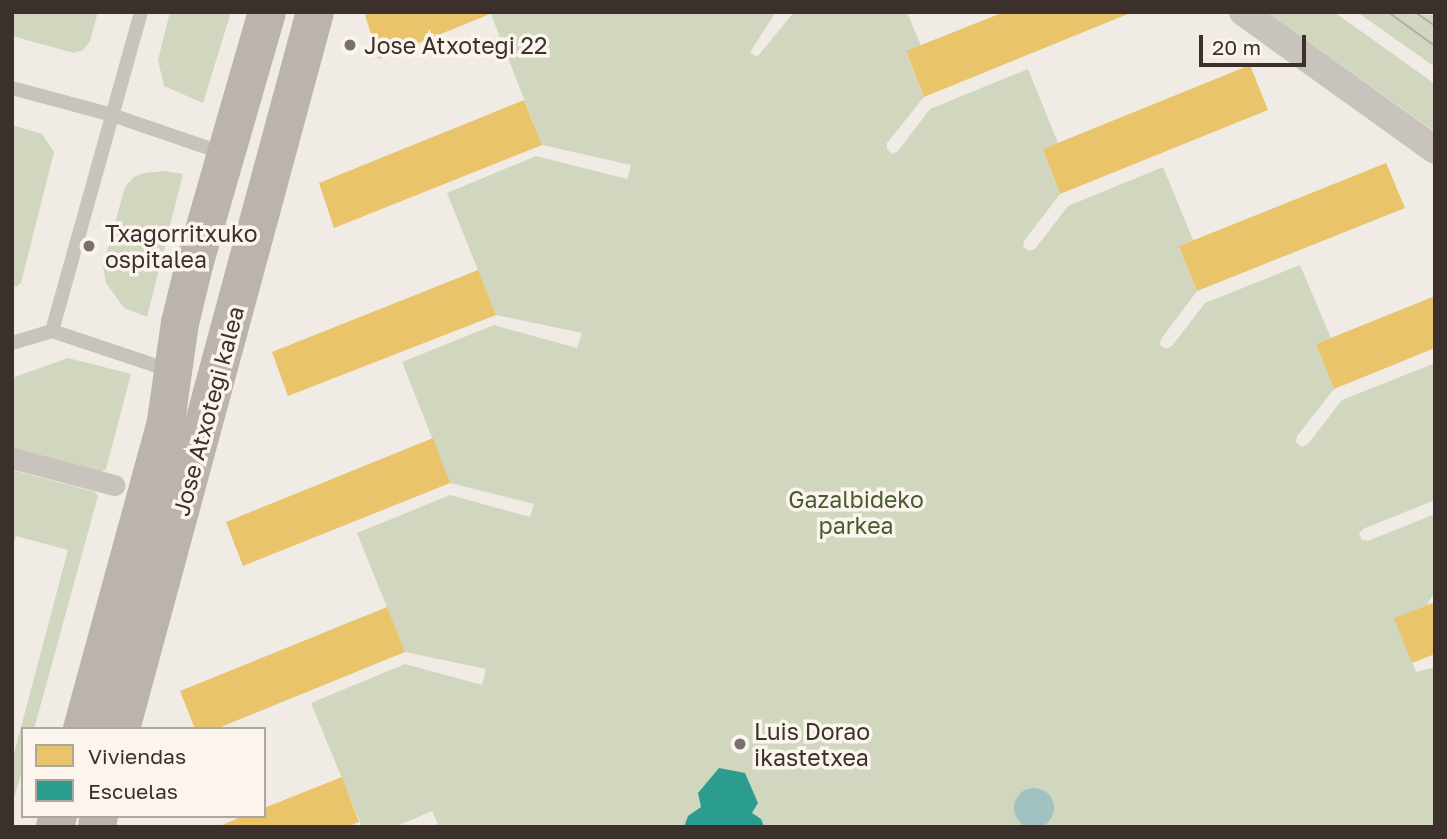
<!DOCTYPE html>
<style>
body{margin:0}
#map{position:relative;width:1447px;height:839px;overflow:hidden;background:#f0ebe5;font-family:"Golos Text",sans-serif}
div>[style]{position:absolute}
.green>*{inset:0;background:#d1d6bf}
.water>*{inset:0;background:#a1c2c1}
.round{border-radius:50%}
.homes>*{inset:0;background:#e9c46a}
.schools>*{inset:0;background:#2a9d8f}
.service>*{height:14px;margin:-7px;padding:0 7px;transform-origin:7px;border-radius:7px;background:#c9c3be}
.pedestrian>*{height:21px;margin:-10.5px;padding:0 10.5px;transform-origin:10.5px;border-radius:10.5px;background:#c9c3be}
.minor>*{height:28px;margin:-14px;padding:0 14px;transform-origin:14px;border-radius:14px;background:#c9c3be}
.secondary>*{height:38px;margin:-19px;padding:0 19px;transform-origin:19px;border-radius:19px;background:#bab3ae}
.tram>*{height:2px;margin:-1px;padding:0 1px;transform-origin:1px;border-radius:1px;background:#b1aca8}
.dots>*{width:19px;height:19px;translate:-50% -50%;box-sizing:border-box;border:4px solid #fbf5ee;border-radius:50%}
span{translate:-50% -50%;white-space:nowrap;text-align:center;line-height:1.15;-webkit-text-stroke:7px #fbf5ee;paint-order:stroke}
.poi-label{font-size:23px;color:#3b302b}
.left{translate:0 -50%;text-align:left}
.street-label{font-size:23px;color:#3b302b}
.park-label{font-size:23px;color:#4a5a2e}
.frame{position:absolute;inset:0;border:14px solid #3b302b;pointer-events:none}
.legend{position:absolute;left:21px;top:727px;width:245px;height:91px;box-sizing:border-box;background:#fbf5ee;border:2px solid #aea6a0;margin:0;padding:9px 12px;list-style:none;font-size:21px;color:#3b302b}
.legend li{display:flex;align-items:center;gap:14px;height:35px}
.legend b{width:35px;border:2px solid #aea6a0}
.scale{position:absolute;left:1199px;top:35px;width:107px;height:32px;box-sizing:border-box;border:4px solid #3b302b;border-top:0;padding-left:9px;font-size:21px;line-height:24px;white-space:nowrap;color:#3b302b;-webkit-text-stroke:5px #fbf5ee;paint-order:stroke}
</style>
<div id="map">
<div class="green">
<i style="clip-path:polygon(12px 12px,98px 12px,90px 41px,83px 50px,74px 53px,12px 36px)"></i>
<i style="clip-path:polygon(170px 12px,231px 12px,203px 103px,164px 86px,158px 60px)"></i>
<i style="clip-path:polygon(495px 12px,776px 12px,750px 52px,757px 57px,794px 12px,907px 12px,921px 46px,906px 52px,924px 97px,887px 143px,887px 149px,892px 154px,898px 151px,930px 109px,1028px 69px,1058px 143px,1043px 149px,1060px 194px,1024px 241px,1023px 247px,1029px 251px,1035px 249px,1068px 206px,1163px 167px,1193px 240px,1179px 246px,1197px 291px,1161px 339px,1160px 345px,1166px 349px,1172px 346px,1205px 303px,1300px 265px,1331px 338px,1316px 344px,1334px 389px,1297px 436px,1296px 442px,1302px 447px,1308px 444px,1342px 400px,1435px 363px,1435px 500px,1363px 529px,1359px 534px,1362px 540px,1368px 541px,1435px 514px,1435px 591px,1427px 605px,1395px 618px,1416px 672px,1435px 667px,1435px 827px,431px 827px,438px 824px,432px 811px,395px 827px,362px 827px,311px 703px,405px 664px,482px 685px,486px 669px,405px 652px,357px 533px,450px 495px,530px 517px,534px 504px,450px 483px,402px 362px,494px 325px,577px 348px,582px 333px,496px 315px,447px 193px,536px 156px,627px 179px,631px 165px,542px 145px,491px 14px)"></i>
<i style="clip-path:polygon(1267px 12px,1334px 12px,1435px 84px,1435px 132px)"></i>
<i style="clip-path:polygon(1357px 12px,1435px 15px,1435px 67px)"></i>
<i style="clip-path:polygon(12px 125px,42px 134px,54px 152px,21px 283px,16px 287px,12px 286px)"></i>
<i style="clip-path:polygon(164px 171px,183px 174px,147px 317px,124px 308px,106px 283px,103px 266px,125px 187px,134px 177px,144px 173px)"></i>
<i style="clip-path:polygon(68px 358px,131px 374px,106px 469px,101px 472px,12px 448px,12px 378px)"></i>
<i style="clip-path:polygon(12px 470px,95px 492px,98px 496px,34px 729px,23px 729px,23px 768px,12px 805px,12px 761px,68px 550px,16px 536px,12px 548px)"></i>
</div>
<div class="water">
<i class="round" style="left:1014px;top:788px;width:40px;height:40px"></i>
</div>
<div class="homes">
<i style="clip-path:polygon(370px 12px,495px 12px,379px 59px,365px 15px)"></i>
<i style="clip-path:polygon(1004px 12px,1133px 12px,924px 97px,906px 51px)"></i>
<i style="clip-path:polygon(1250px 65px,1268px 110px,1060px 194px,1043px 149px)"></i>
<i style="clip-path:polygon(524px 100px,542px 145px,334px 228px,319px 183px)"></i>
<i style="clip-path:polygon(1386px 163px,1405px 208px,1197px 291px,1179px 246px)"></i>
<i style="clip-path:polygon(478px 270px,496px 315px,288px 396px,272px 352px)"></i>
<i style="clip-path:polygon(1435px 296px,1435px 348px,1334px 389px,1316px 344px)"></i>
<i style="clip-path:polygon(433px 438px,450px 483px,243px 566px,226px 522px)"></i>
<i style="clip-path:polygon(1435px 602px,1435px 654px,1412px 663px,1394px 618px)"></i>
<i style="clip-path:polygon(387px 607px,405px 652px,216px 729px,195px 729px,180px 691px)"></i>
<i style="clip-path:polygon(342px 777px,359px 822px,347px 827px,218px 827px,243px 816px,264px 816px,264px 808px)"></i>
</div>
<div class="schools">
<i style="clip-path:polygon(719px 768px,745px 773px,758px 803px,752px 813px,761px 819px,764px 827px,684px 827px,688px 816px,701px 807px,698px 793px)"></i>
</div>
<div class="service">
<i style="left:12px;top:88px;width:104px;rotate:15.1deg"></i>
<i style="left:112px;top:115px;width:117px;rotate:18.9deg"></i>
<i style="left:52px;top:331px;width:331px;rotate:-74.4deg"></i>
<i style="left:12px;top:343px;width:42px;rotate:-16.7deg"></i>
<i style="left:52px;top:331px;width:126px;rotate:18.4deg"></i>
</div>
<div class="pedestrian">
<i style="left:12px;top:458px;width:106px;rotate:14.8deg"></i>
</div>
<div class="minor">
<i style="left:1243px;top:12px;width:236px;rotate:35.7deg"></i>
</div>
<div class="secondary">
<i style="left:82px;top:729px;width:319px;rotate:-74.7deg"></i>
<i style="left:166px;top:421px;width:99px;rotate:-81.9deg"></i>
<i style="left:180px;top:323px;width:60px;rotate:-76.4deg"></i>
<i style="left:194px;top:265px;width:263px;rotate:-73.9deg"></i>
<i style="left:121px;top:729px;width:743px;rotate:-74.86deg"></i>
<i style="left:55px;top:827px;width:11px;rotate:-75deg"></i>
<i style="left:97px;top:827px;width:11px;rotate:-80deg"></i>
</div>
<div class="tram">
<i style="left:1388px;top:12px;width:58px;rotate:35.9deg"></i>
<i style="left:1415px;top:12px;width:24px;rotate:35deg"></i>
</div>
<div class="dots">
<i style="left:350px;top:45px;background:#7a716c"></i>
<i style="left:89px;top:246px;background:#7a716c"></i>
<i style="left:740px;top:744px;background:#7a716c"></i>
</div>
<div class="poi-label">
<span class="left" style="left:364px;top:45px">Jose Atxotegi 22</span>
<span class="left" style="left:105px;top:246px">Txagorritxuko<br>ospitalea</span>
<span class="left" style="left:754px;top:744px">Luis Dorao<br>ikastetxea</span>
</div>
<div class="street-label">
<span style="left:208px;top:411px;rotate:-75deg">Jose Atxotegi kalea</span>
</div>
<div class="park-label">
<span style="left:856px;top:512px">Gazalbideko<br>parkea</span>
</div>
<div class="frame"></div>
<ul class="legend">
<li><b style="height:19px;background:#e9c46a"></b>Viviendas</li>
<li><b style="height:19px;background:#2a9d8f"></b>Escuelas</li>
</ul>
<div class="scale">20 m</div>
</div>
